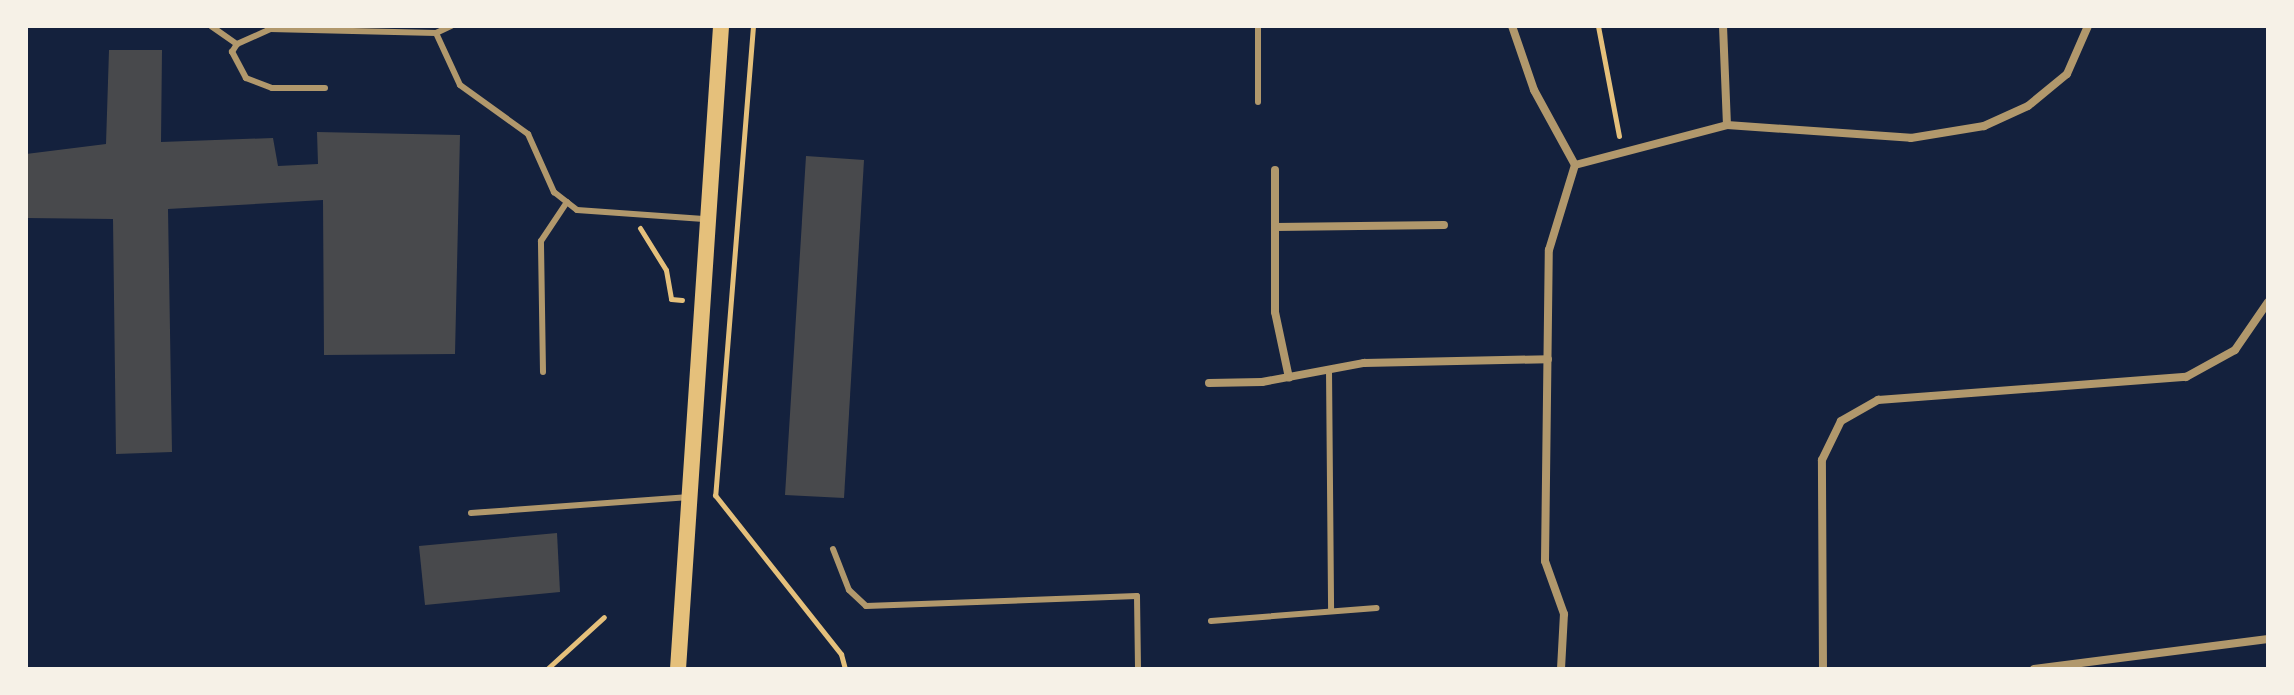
<!DOCTYPE html>
<style>
body{margin:0}
#map{position:relative;width:2294px;height:695px;overflow:hidden;background:#14213d;font-family:Quicksand,sans-serif}
div>[style]{position:absolute}
.building>*{inset:0;background:#48494c}
.path>*{height:5px;margin:-2.5px;padding:0 2.5px;transform-origin:2.5px;border-radius:2.5px;background:#e5c07b}
.service>*{height:6px;margin:-3px;padding:0 3px;transform-origin:3px;border-radius:3px;background:#b1986c}
.minor>*{height:8px;margin:-4px;padding:0 4px;transform-origin:4px;border-radius:4px;background:#b1986c}
.secondary>*{height:16px;margin:-8px;padding:0 8px;transform-origin:8px;border-radius:8px;background:#e5c07b}
span{translate:-50% -50%;white-space:nowrap;text-align:center;line-height:1.15;-webkit-text-stroke:6px #f6f1e7;paint-order:stroke}
.frame{position:absolute;inset:0;border:28px solid #f6f1e7;pointer-events:none}
</style>
<div id="map">
<div class="building">
<i style="clip-path:polygon(109px 50px,162px 50px,161px 142px,273px 138px,278px 166px,318px 164px,317px 132px,460px 135px,455px 354px,324px 355px,323px 200px,168px 209px,172px 452px,116px 454px,113px 219px,26px 218px,26px 154px,106px 144px)"></i>
<i style="clip-path:polygon(806px 156px,864px 160px,844px 498px,785px 495px)"></i>
<i style="clip-path:polygon(557px 533px,560px 592px,425px 605px,419px 546px)"></i>
</div>
<div class="path">
<i style="left:753px;top:26px;width:471px;rotate:94.6deg"></i>
<i style="left:715px;top:495px;width:203px;rotate:51.6deg"></i>
<i style="left:841px;top:654px;width:16px;rotate:75deg"></i>
<i style="left:1598px;top:26px;width:112px;rotate:79.2deg"></i>
<i style="left:640px;top:228px;width:49px;rotate:58.2deg"></i>
<i style="left:666px;top:270px;width:29px;rotate:80deg"></i>
<i style="left:671px;top:299px;width:11px;rotate:5deg"></i>
<i style="left:547px;top:669px;width:77px;rotate:-42.4deg"></i>
</div>
<div class="service">
<i style="left:211px;top:26px;width:32px;rotate:35deg"></i>
<i style="left:436px;top:33px;width:57px;rotate:65.2deg"></i>
<i style="left:460px;top:85px;width:84px;rotate:35.8deg"></i>
<i style="left:528px;top:134px;width:64px;rotate:65.9deg"></i>
<i style="left:554px;top:192px;width:29px;rotate:38deg"></i>
<i style="left:577px;top:210px;width:127px;rotate:4.1deg"></i>
<i style="left:325px;top:88px;width:53px;rotate:180deg"></i>
<i style="left:272px;top:88px;width:28px;rotate:-159deg"></i>
<i style="left:246px;top:78px;width:30px;rotate:-118deg"></i>
<i style="left:232px;top:52px;width:9px;rotate:-58deg"></i>
<i style="left:237px;top:44px;width:36px;rotate:-24deg"></i>
<i style="left:270px;top:29px;width:166px;rotate:1.4deg"></i>
<i style="left:436px;top:33px;width:17px;rotate:-25deg"></i>
<i style="left:1258px;top:102px;width:76px;rotate:-90deg"></i>
<i style="left:1329px;top:370px;width:241px;rotate:89.5deg"></i>
<i style="left:543px;top:372px;width:131px;rotate:-90.9deg"></i>
<i style="left:541px;top:241px;width:47px;rotate:-56.3deg"></i>
<i style="left:471px;top:513px;width:219px;rotate:-4.2deg"></i>
<i style="left:833px;top:549px;width:44px;rotate:68.7deg"></i>
<i style="left:849px;top:590px;width:23px;rotate:43deg"></i>
<i style="left:866px;top:606px;width:271px;rotate:-2.1deg"></i>
<i style="left:1137px;top:596px;width:73px;rotate:89.2deg"></i>
<i style="left:1211px;top:621px;width:166px;rotate:-4.5deg"></i>
</div>
<div class="minor">
<i style="left:1512px;top:26px;width:68px;rotate:71deg"></i>
<i style="left:1534px;top:90px;width:85px;rotate:61.3deg"></i>
<i style="left:1723px;top:26px;width:99px;rotate:87.7deg"></i>
<i style="left:1575px;top:165px;width:157px;rotate:-14.7deg"></i>
<i style="left:1727px;top:125px;width:184px;rotate:4deg"></i>
<i style="left:1911px;top:138px;width:74px;rotate:-9.3deg"></i>
<i style="left:1984px;top:126px;width:48px;rotate:-24.4deg"></i>
<i style="left:2028px;top:106px;width:50px;rotate:-39.4deg"></i>
<i style="left:2067px;top:74px;width:52px;rotate:-66.4deg"></i>
<i style="left:1275px;top:170px;width:142px;rotate:90deg"></i>
<i style="left:1275px;top:312px;width:67px;rotate:78deg"></i>
<i style="left:1275px;top:227px;width:169px;rotate:-0.7deg"></i>
<i style="left:1209px;top:383px;width:53px;rotate:-1.1deg"></i>
<i style="left:1262px;top:382px;width:104px;rotate:-10.6deg"></i>
<i style="left:1364px;top:363px;width:184px;rotate:-1.2deg"></i>
<i style="left:1561px;top:669px;width:55px;rotate:-86.9deg"></i>
<i style="left:1564px;top:614px;width:56px;rotate:-109.7deg"></i>
<i style="left:1545px;top:561px;width:311px;rotate:-89.3deg"></i>
<i style="left:1549px;top:250px;width:89px;rotate:-73deg"></i>
<i style="left:1823px;top:669px;width:209px;rotate:-90.3deg"></i>
<i style="left:1822px;top:460px;width:43px;rotate:-64deg"></i>
<i style="left:1841px;top:421px;width:43px;rotate:-29.6deg"></i>
<i style="left:1878px;top:400px;width:309px;rotate:-4.3deg"></i>
<i style="left:2186px;top:377px;width:56px;rotate:-28.9deg"></i>
<i style="left:2235px;top:350px;width:58px;rotate:-55.5deg"></i>
<i style="left:2034px;top:669px;width:236px;rotate:-7.3deg"></i>
</div>
<div class="secondary">
<i style="left:678px;top:669px;width:644px;rotate:-86.17deg"></i>
</div>
<div class="frame"></div>
</div>
